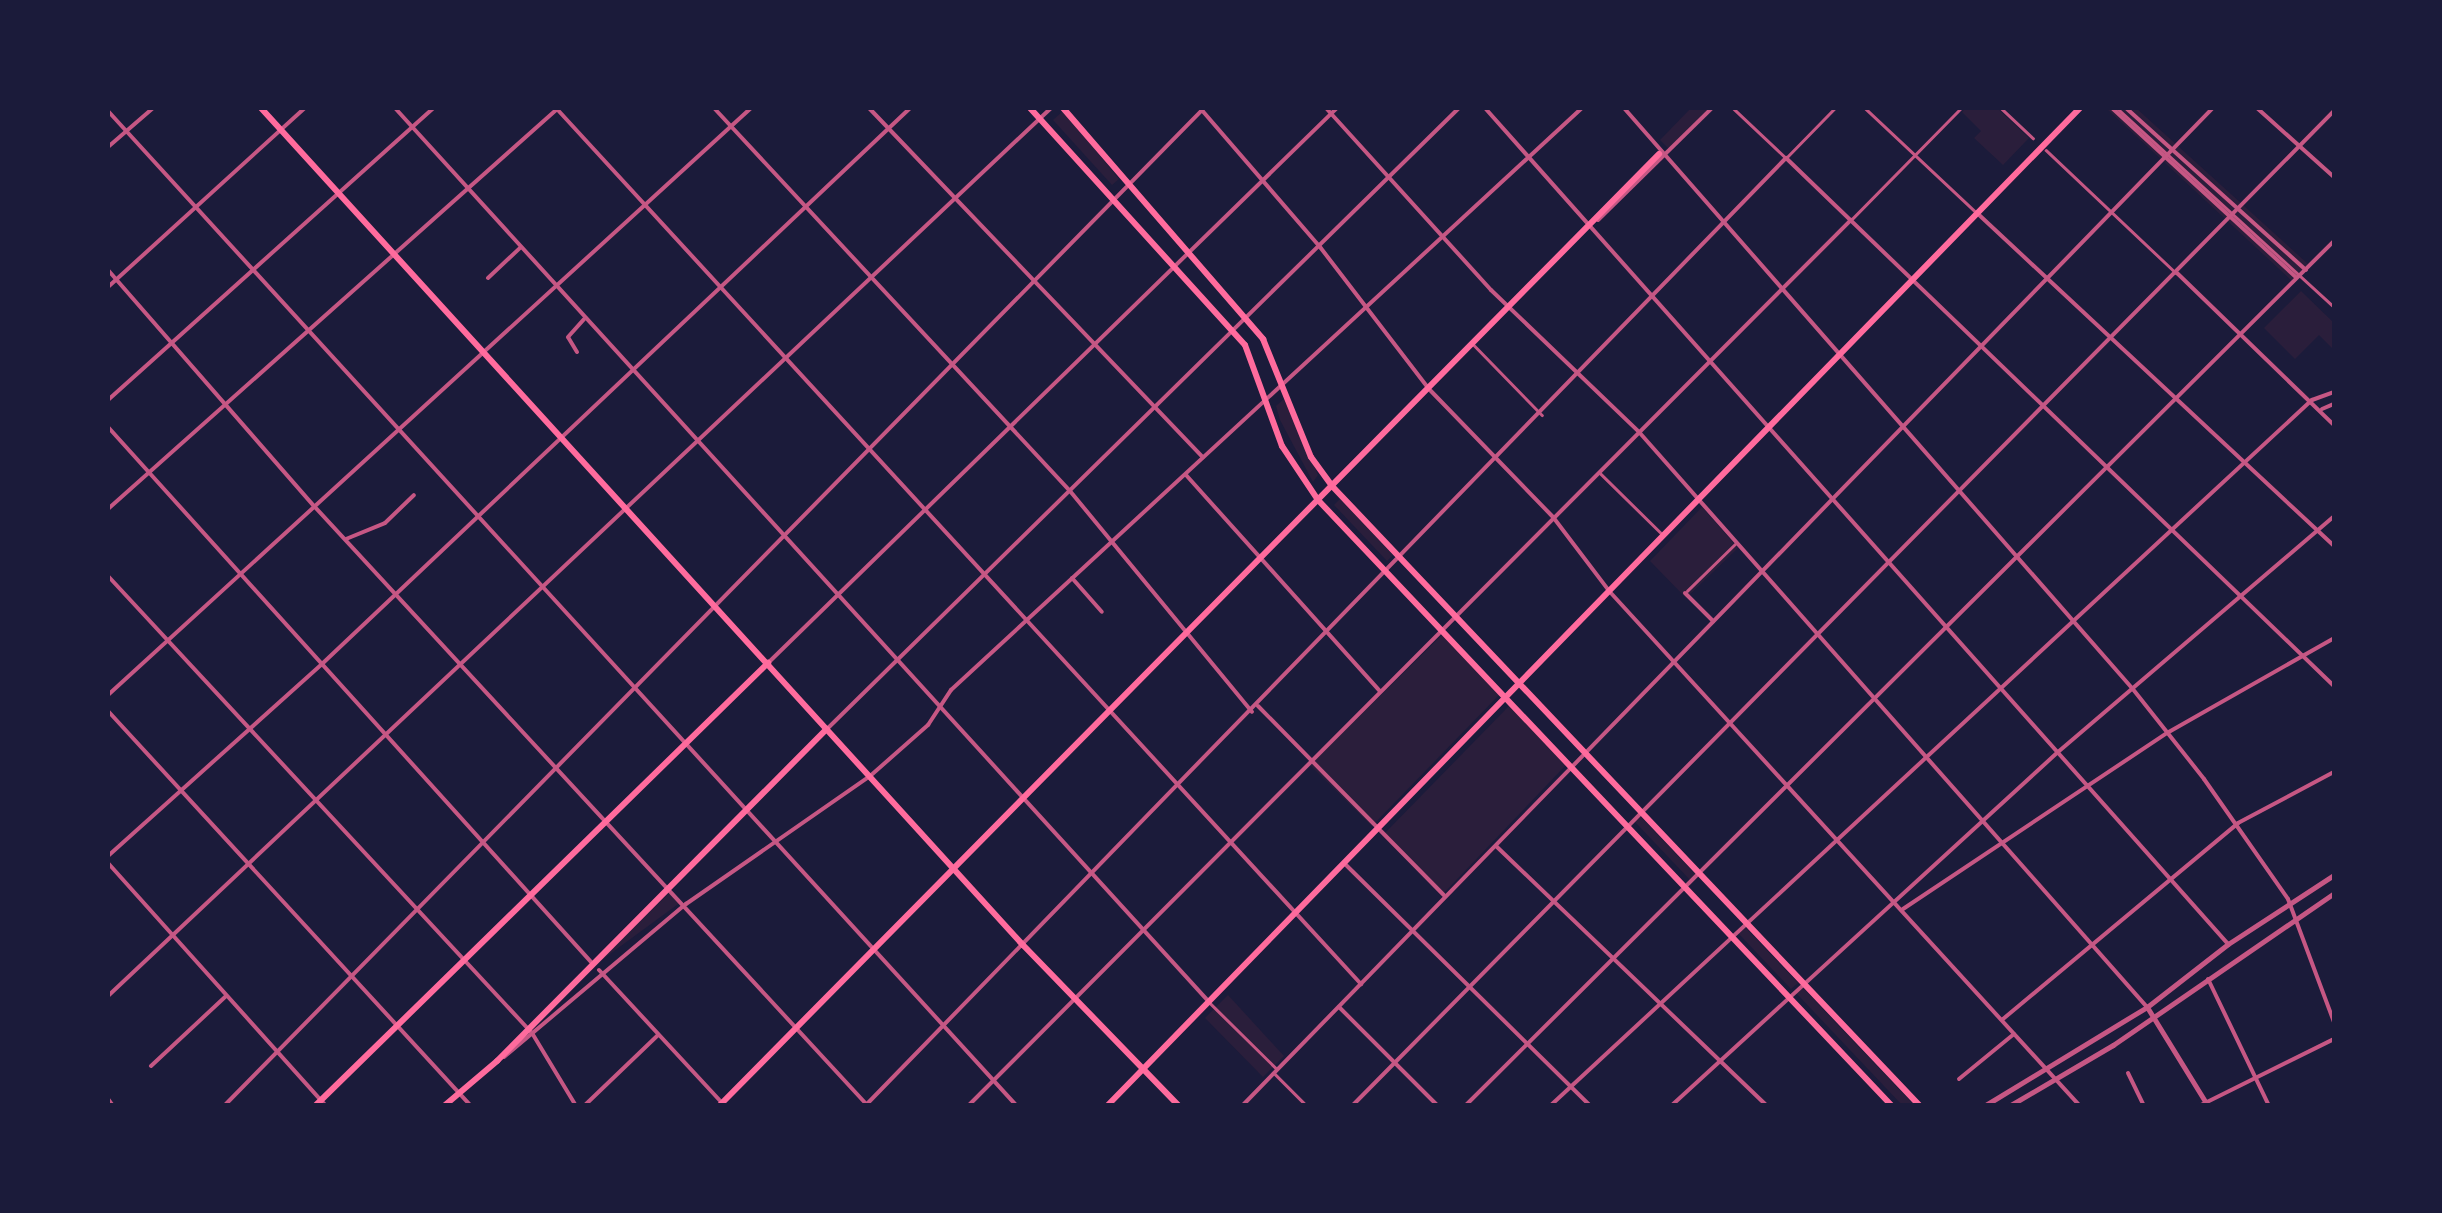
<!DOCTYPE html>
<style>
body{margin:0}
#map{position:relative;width:2442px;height:1213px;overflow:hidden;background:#1b1b3a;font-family:"Nunito Sans",sans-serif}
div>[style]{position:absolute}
.green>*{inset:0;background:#2a1e3b}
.pedestrian>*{height:2.5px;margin:-1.25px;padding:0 1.25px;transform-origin:1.25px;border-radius:1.25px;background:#c65784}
.minor>*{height:4px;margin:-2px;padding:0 2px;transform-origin:2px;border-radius:2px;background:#c65784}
.tertiary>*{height:5px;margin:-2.5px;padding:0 2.5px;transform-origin:2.5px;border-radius:2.5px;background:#c65784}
.secondary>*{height:6px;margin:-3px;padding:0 3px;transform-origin:3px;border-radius:3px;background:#ff6b9d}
.primary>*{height:6px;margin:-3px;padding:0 3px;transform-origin:3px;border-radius:3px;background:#ff6b9d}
span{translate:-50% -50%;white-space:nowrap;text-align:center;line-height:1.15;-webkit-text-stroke:10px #1b1b3a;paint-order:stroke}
.frame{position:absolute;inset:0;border:110px solid #1b1b3a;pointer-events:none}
</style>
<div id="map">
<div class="green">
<i style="clip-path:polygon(1691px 108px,1710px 108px,1669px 149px,1660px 140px)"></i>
<i style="clip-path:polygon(1966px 108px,1997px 108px,2029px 138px,2003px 165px,1974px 138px,1981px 131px,1962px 112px)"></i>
<i style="clip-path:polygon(2106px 108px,2136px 108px,2308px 264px,2292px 281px)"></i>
<i style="clip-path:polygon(1063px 111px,1119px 179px,1112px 185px,1053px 120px)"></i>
<i style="clip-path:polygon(2301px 291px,2334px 323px,2334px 350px,2319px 335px,2295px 359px,2264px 328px)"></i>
<i style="clip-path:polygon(1284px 399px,1318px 475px,1313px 482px,1280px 420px,1276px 406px)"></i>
<i style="clip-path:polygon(1340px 499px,1393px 555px,1387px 561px,1334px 505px)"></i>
<i style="clip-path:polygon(1702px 507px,1738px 548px,1686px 598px,1650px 561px)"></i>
<i style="clip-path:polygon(1442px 635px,1499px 695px,1372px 826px,1310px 765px)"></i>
<i style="clip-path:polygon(1509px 706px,1566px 765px,1442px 895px,1382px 836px)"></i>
<i style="clip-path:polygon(1641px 817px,1697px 876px,1691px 881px,1635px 822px)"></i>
<i style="clip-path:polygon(671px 891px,681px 902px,599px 962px)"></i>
<i style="clip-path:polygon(1744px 926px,1798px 983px,1791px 989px,1738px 933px)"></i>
<i style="clip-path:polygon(1802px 987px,1914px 1105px,1902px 1105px,1796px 993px)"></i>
<i style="clip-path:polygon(1228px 995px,1284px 1056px,1263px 1077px,1205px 1018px)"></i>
</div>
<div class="pedestrian">
<i style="left:1733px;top:108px;width:73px;rotate:43.3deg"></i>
<i style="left:1786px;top:158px;width:70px;rotate:-45.6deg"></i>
<i style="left:1865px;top:108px;width:154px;rotate:43.2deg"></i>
<i style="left:2001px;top:108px;width:44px;rotate:43.2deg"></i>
<i style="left:2117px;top:108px;width:294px;rotate:42.5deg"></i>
<i style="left:2046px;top:150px;width:179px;rotate:43.4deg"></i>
<i style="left:1852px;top:219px;width:156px;rotate:-45.5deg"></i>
<i style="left:1473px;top:344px;width:99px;rotate:45.8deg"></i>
<i style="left:1600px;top:473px;width:87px;rotate:44.5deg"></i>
<i style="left:1687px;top:591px;width:67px;rotate:-44.4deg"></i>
<i style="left:1210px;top:1003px;width:93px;rotate:44.6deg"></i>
<i style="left:1275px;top:1074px;width:45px;rotate:45deg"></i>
</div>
<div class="minor">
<i style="left:395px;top:108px;width:1209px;rotate:47.68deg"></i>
<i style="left:556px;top:108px;width:1190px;rotate:47.42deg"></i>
<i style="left:714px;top:108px;width:523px;rotate:47.09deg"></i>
<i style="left:1070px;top:491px;width:286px;rotate:50.5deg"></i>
<i style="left:869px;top:108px;width:483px;rotate:46.3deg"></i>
<i style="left:1200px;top:108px;width:184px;rotate:49.2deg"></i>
<i style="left:1320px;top:247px;width:178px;rotate:52.5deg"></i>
<i style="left:1428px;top:388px;width:180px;rotate:45.9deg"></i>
<i style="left:1553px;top:517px;width:94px;rotate:52.8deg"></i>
<i style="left:1610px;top:592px;width:696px;rotate:47.56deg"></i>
<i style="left:1326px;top:108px;width:246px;rotate:47.8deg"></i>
<i style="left:1491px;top:290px;width:205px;rotate:43.8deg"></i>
<i style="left:1639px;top:432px;width:767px;rotate:48.54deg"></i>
<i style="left:1485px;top:108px;width:1118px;rotate:48.37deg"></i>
<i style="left:1624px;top:108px;width:771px;rotate:48.79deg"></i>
<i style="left:2132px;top:688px;width:116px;rotate:51.6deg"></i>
<i style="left:2204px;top:779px;width:146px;rotate:55deg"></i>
<i style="left:2288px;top:899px;width:131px;rotate:69.5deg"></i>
<i style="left:2112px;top:108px;width:250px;rotate:42.6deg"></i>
<i style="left:2126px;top:108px;width:242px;rotate:42deg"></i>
<i style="left:2257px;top:108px;width:103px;rotate:41.9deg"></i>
<i style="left:108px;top:111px;width:1348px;rotate:47.59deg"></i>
<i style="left:108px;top:147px;width:60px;rotate:-40.9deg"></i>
<i style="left:1977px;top:213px;width:488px;rotate:43deg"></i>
<i style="left:1598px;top:220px;width:160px;rotate:-44.5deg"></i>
<i style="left:108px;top:270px;width:313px;rotate:48.9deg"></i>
<i style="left:314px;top:506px;width:817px;rotate:47.28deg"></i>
<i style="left:2177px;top:273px;width:219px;rotate:44.1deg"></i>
<i style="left:488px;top:278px;width:44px;rotate:-43.2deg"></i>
<i style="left:108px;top:287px;width:266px;rotate:-42.3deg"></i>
<i style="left:577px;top:352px;width:17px;rotate:-121deg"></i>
<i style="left:568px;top:337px;width:24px;rotate:-48deg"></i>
<i style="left:108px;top:400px;width:438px;rotate:-41.9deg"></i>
<i style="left:2322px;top:409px;width:13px;rotate:-23deg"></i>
<i style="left:108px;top:427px;width:722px;rotate:47.92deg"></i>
<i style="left:1186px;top:475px;width:290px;rotate:48.1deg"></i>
<i style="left:108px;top:509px;width:600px;rotate:-41.69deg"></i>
<i style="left:346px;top:539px;width:42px;rotate:-22.3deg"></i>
<i style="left:385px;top:523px;width:40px;rotate:-44deg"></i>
<i style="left:108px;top:576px;width:623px;rotate:47.15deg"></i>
<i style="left:532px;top:1033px;width:85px;rotate:58.9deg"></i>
<i style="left:1072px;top:578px;width:45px;rotate:48.6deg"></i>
<i style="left:1685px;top:593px;width:40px;rotate:45deg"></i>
<i style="left:768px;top:663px;width:795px;rotate:-44.29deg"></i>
<i style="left:108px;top:695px;width:871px;rotate:-42.39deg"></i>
<i style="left:1258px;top:706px;width:265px;rotate:45.5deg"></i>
<i style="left:108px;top:711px;width:536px;rotate:47.42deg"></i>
<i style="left:827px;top:729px;width:886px;rotate:-44.5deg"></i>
<i style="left:1496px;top:846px;width:376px;rotate:43.8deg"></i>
<i style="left:108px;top:856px;width:289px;rotate:-41.9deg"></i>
<i style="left:323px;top:663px;width:808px;rotate:-43.39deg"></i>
<i style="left:108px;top:863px;width:326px;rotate:48.1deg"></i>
<i style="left:1345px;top:864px;width:344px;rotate:44.6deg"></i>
<i style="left:1903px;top:909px;width:317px;rotate:-33.7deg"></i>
<i style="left:2167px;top:733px;width:192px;rotate:-29.6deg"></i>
<i style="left:599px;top:970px;width:185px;rotate:47.2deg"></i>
<i style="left:2208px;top:979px;width:141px;rotate:64.3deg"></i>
<i style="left:108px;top:996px;width:1295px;rotate:-43.28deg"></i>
<i style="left:1339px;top:1007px;width:140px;rotate:45deg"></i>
<i style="left:2003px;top:1019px;width:306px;rotate:-39.8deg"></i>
<i style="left:2238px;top:823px;width:109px;rotate:-28deg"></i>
<i style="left:504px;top:1057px;width:238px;rotate:-40.1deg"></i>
<i style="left:686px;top:904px;width:223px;rotate:-34.8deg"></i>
<i style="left:869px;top:777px;width:79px;rotate:-41.4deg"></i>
<i style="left:928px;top:725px;width:42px;rotate:-56.7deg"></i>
<i style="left:951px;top:690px;width:858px;rotate:-42.69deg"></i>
<i style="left:151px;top:1066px;width:103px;rotate:-43deg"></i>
<i style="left:2128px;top:1073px;width:37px;rotate:64deg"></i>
<i style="left:1959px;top:1079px;width:71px;rotate:-39.3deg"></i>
<i style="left:108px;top:1099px;width:9px;rotate:54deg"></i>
<i style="left:224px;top:1106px;width:1399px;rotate:-45.52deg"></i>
<i style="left:584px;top:1106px;width:103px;rotate:-43.8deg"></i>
<i style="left:865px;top:1106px;width:1322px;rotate:-45.83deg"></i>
<i style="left:1786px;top:158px;width:761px;rotate:43.94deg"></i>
<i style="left:968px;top:1106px;width:1251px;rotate:-45.1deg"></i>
<i style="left:1242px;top:1106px;width:1392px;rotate:-45.79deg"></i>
<i style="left:1352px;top:1106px;width:1398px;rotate:-45.38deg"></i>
<i style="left:1465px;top:1106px;width:1226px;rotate:-44.87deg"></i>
<i style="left:1550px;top:1106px;width:1039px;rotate:-42.82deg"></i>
<i style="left:2312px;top:400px;width:23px;rotate:-20deg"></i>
<i style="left:1671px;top:1106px;width:524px;rotate:-42.45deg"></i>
<i style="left:2058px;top:752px;width:363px;rotate:-40.5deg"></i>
<i style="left:2199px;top:1106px;width:151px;rotate:-26.4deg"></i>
</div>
<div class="tertiary">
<i style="left:2147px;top:1007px;width:116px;rotate:58.4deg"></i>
<i style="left:1984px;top:1106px;width:191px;rotate:-31.3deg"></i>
<i style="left:2147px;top:1007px;width:103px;rotate:-37.9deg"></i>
<i style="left:2228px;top:944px;width:126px;rotate:-33.1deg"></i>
<i style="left:2009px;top:1106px;width:121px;rotate:-30.4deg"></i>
<i style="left:2113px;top:1045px;width:268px;rotate:-34.5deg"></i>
</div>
<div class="secondary">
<i style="left:261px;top:108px;width:1132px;rotate:47.69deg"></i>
<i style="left:1023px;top:945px;width:224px;rotate:45.9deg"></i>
<i style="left:315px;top:1106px;width:634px;rotate:-44.36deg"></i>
<i style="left:444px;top:1106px;width:70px;rotate:-40.3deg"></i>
<i style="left:497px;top:1061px;width:468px;rotate:-45.2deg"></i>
<i style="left:719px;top:1106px;width:1338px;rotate:-45.36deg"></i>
<i style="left:1107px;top:1106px;width:1394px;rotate:-45.73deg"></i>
</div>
<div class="primary">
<i style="left:1030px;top:108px;width:320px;rotate:47.8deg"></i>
<i style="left:1245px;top:345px;width:108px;rotate:69.9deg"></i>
<i style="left:1282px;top:446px;width:65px;rotate:56.3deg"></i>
<i style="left:1318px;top:500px;width:835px;rotate:46.55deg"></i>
<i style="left:1063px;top:108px;width:306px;rotate:49.1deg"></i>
<i style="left:1263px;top:339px;width:127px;rotate:67.9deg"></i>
<i style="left:1311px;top:457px;width:36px;rotate:54deg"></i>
<i style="left:1332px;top:486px;width:854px;rotate:46.52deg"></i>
</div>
<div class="frame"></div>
</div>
